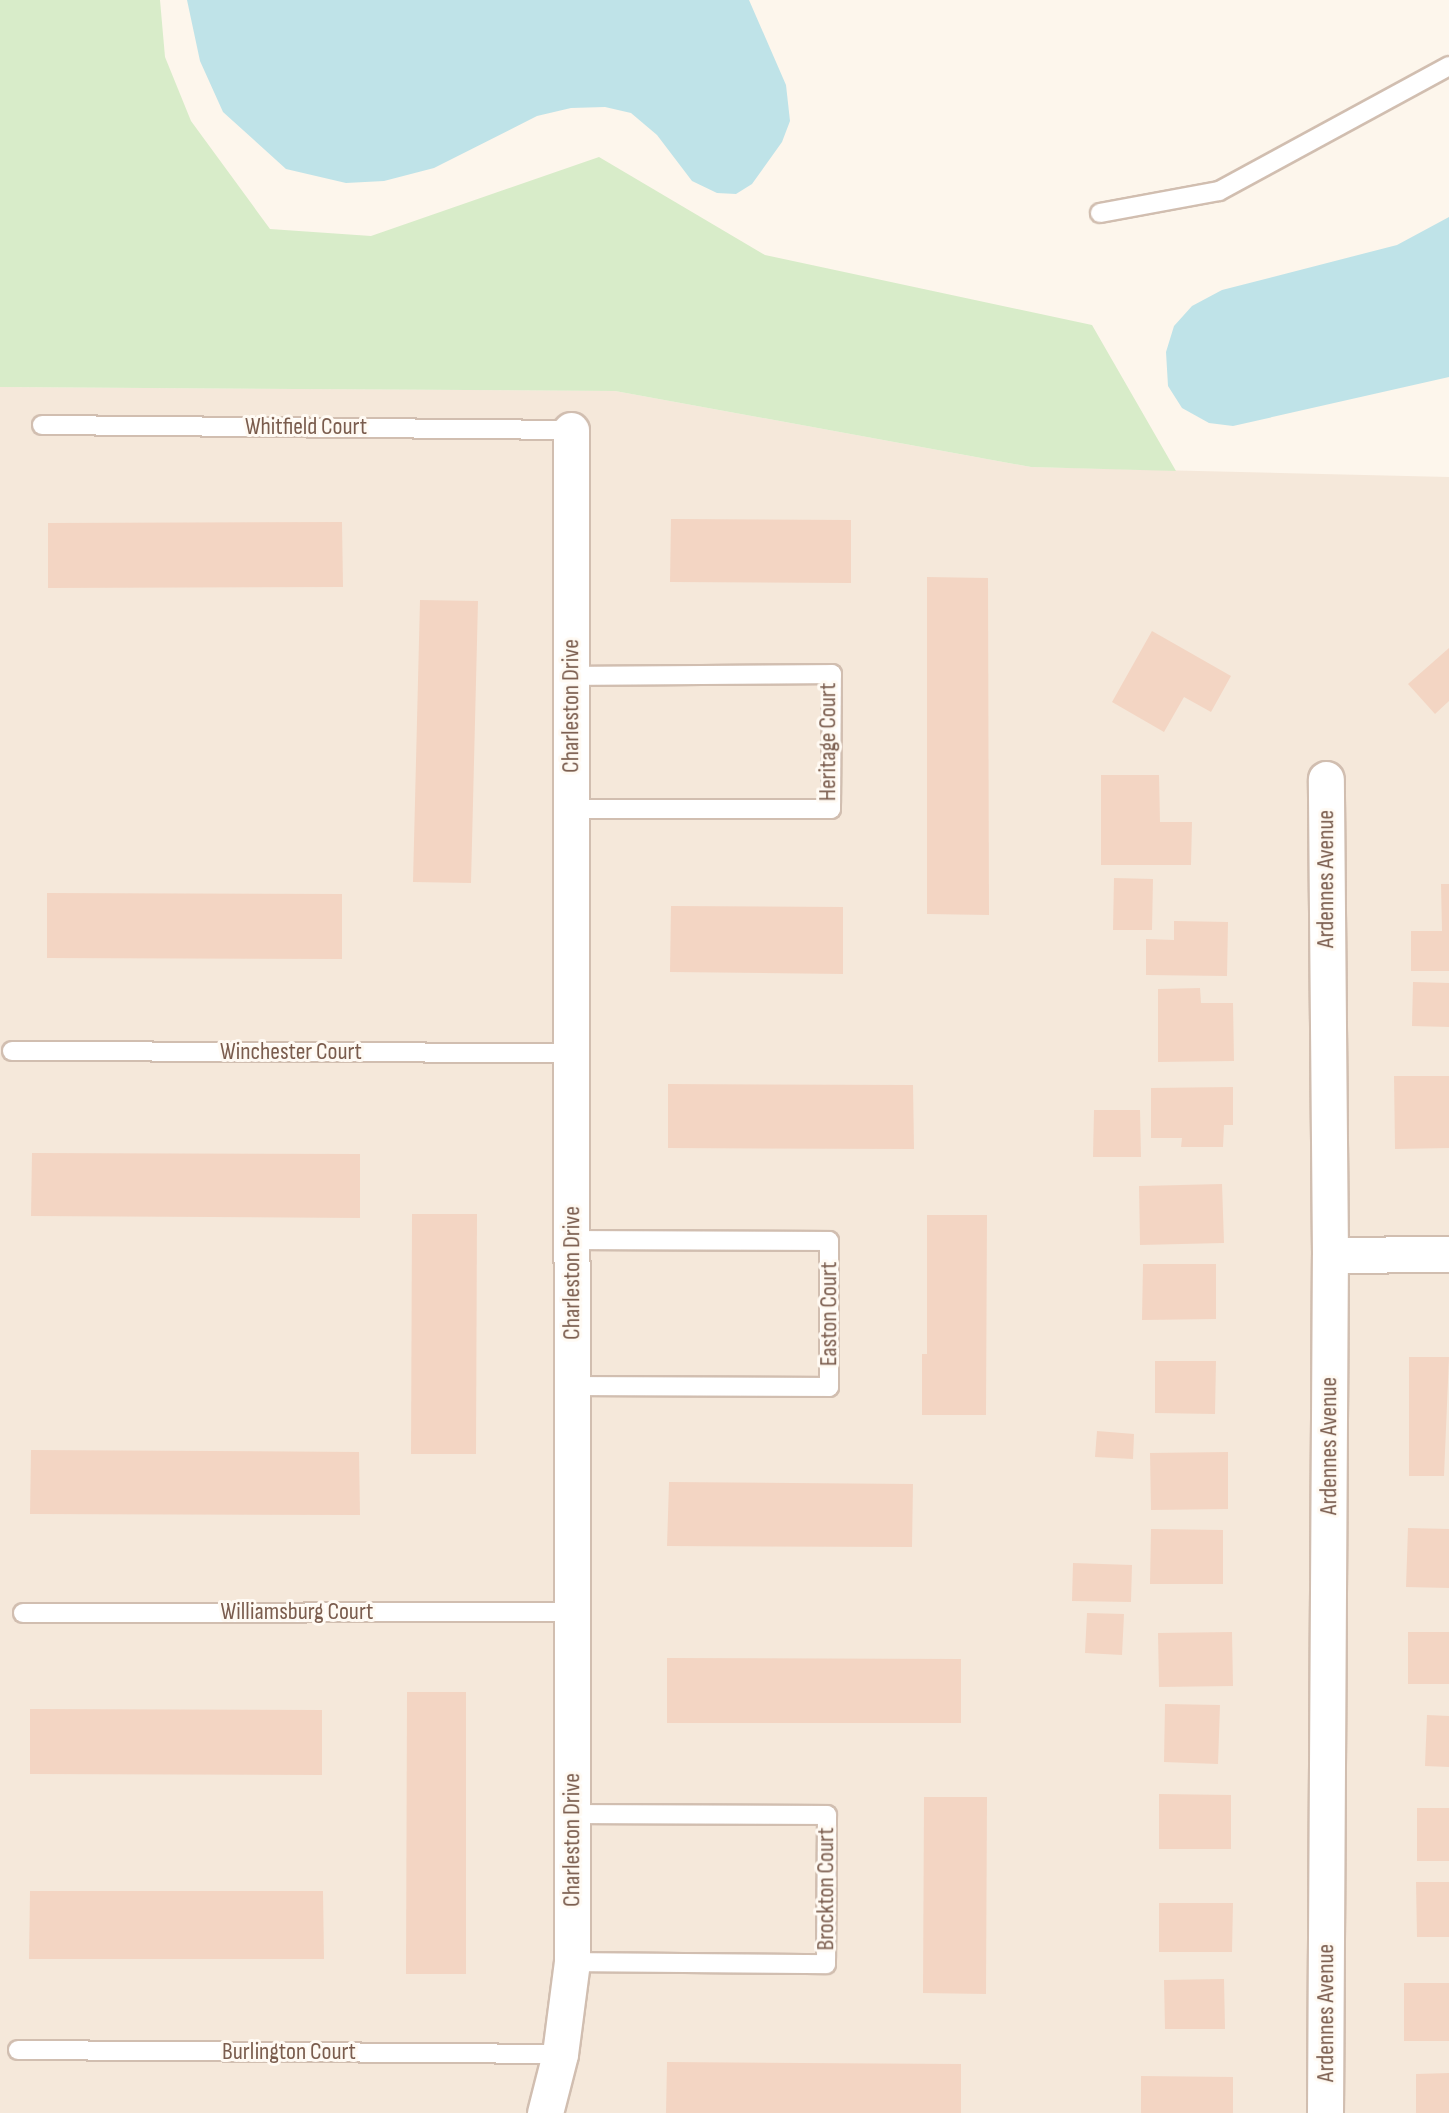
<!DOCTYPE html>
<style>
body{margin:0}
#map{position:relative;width:1449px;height:2113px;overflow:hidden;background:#fdf6ec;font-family:"Sofia Sans Condensed",sans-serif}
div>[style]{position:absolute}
.residential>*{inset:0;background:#f5e8da}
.green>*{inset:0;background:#d8ecc9}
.water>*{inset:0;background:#bfe3e8}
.building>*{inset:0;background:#f3d5c3}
.roads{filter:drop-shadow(2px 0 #d1beb0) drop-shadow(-2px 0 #d1beb0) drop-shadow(0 2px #d1beb0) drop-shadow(0 -2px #d1beb0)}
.service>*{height:18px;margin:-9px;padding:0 9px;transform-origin:9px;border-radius:9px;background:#fff}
.minor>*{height:35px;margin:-17.5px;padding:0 17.5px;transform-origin:17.5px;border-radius:17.5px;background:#fff}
span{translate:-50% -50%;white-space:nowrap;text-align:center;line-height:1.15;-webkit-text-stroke:6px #fffaf3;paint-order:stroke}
.street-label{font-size:24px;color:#7a5c4d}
</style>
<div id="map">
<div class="residential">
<i style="clip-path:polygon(0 387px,615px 391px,1031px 467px,1449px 477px,1449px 2113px,0 2113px)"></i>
</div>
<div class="green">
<i style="clip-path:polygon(0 0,160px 0,165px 57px,191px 121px,270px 229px,371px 236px,599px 157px,765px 255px,1092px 325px,1176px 471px,1031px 467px,615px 391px,0 387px)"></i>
</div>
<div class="water">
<i style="clip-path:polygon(187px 0,749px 0,786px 85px,790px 121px,782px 142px,752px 184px,736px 194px,717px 193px,692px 181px,657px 135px,631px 113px,605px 107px,571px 108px,537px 116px,434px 168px,384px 181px,346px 183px,286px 169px,223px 112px,200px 61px)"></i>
<i style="clip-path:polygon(1449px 217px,1449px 377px,1233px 426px,1209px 423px,1182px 408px,1168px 386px,1166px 352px,1174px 326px,1192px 306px,1222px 290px,1397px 245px)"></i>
</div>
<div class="building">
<i style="clip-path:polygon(671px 519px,851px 520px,851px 583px,670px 582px)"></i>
<i style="clip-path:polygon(342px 522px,343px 587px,48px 588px,48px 523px)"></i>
<i style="clip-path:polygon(927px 577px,988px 578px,989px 915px,927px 914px)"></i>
<i style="clip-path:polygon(420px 600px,478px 601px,471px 883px,413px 882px)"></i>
<i style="clip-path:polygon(1152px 631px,1231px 676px,1211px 712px,1184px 697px,1164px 732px,1112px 702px)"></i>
<i style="clip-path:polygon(1449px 648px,1449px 701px,1435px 714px,1408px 684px)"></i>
<i style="clip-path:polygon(1101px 775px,1159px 775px,1160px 822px,1192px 822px,1191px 865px,1101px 865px)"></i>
<i style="clip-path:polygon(1114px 878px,1153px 879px,1152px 930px,1113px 930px)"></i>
<i style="clip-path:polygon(1441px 884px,1449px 884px,1449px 971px,1411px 971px,1411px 931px,1442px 931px)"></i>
<i style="clip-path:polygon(47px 893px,342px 894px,342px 959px,47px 958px)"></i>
<i style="clip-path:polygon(671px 906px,843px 907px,843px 974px,670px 972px)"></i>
<i style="clip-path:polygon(1174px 921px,1228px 922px,1227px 976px,1146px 975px,1146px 939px,1174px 940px)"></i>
<i style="clip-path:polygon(1413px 982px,1449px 983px,1449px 1027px,1412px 1026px)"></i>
<i style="clip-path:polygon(1200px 988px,1201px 1003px,1233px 1003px,1234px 1061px,1158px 1062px,1158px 989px)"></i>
<i style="clip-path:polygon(1394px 1076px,1449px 1076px,1449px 1148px,1395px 1149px)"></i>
<i style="clip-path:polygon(668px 1084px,913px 1085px,914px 1149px,668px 1148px)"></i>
<i style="clip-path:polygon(1233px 1087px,1233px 1125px,1224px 1125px,1223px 1147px,1181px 1147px,1182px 1138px,1151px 1138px,1151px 1088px)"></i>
<i style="clip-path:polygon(1094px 1110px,1140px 1110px,1141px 1157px,1093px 1157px)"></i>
<i style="clip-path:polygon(32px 1153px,360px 1154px,360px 1218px,31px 1216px)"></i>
<i style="clip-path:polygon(1222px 1184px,1224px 1243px,1140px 1245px,1139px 1186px)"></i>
<i style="clip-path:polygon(412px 1214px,477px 1214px,476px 1454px,411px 1454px)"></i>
<i style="clip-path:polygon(927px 1215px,987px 1215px,986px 1415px,922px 1415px,922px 1354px,927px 1354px)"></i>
<i style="clip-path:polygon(1143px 1264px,1216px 1264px,1216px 1319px,1142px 1320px)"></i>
<i style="clip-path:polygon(1409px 1357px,1449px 1357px,1444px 1476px,1409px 1476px)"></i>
<i style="clip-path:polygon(1155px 1361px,1216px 1361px,1215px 1414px,1155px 1413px)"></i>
<i style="clip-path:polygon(1097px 1431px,1134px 1434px,1133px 1459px,1095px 1457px)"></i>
<i style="clip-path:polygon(31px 1450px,359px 1452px,360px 1515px,30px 1514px)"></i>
<i style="clip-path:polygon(1228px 1452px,1228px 1509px,1151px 1510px,1150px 1453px)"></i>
<i style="clip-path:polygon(669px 1482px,913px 1484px,912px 1547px,667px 1546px)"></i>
<i style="clip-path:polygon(1408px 1528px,1449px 1529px,1449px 1588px,1406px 1587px)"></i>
<i style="clip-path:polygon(1151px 1529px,1223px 1530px,1223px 1584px,1150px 1584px)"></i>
<i style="clip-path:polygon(1073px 1563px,1132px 1565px,1131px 1602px,1072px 1601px)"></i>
<i style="clip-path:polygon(1087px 1613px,1124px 1614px,1122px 1655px,1085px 1653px)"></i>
<i style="clip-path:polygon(1232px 1632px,1233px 1686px,1159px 1687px,1158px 1633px)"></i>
<i style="clip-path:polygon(1408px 1632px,1449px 1632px,1449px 1684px,1408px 1684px)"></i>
<i style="clip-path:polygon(667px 1658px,961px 1659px,961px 1723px,667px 1723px)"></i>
<i style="clip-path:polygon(407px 1692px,466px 1692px,466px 1974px,406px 1974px)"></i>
<i style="clip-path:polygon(1165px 1704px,1220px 1705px,1218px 1764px,1164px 1762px)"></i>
<i style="clip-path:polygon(30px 1709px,322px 1710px,322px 1775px,30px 1774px)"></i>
<i style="clip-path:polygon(1427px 1715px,1449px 1716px,1449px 1767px,1425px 1766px)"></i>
<i style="clip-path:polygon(1159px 1794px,1231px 1795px,1231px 1849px,1159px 1849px)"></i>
<i style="clip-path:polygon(924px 1797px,987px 1797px,986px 1994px,923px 1993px)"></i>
<i style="clip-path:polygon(1417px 1808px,1449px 1808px,1449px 1861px,1417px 1861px)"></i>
<i style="clip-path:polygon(1416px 1882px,1449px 1882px,1449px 1937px,1417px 1937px)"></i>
<i style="clip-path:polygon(30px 1891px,323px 1891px,324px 1959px,29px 1959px)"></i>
<i style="clip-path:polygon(1159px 1903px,1233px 1903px,1232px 1952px,1159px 1952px)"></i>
<i style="clip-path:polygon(1224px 1979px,1225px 2029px,1165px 2029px,1164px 1980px)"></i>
<i style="clip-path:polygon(1404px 1983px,1449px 1983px,1449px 2041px,1404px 2041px)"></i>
<i style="clip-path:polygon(667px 2062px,961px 2064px,961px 2113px,666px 2113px)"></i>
<i style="clip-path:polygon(1449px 2073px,1449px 2113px,1416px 2113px,1416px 2074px)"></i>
<i style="clip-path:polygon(1141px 2076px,1233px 2077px,1233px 2113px,1141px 2113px)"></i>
</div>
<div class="roads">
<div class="service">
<i style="left:1100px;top:213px;width:121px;rotate:-10.5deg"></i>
<i style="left:1219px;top:191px;width:262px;rotate:-28.5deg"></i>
<i style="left:42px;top:425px;width:529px;rotate:0.54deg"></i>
<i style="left:570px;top:809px;width:261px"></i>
<i style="left:831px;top:809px;width:135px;rotate:-89.6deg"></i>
<i style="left:832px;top:674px;width:261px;rotate:179.6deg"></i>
<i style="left:12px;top:1051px;width:558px;rotate:0.21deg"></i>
<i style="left:572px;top:1240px;width:257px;rotate:0.2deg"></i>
<i style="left:829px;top:1241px;width:146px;rotate:90deg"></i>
<i style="left:829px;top:1387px;width:257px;rotate:-179.8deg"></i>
<i style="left:23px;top:1613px;width:549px;rotate:-0.1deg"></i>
<i style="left:572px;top:1962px;width:254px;rotate:0.5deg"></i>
<i style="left:826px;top:1964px;width:149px;rotate:-89.6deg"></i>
<i style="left:827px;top:1815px;width:255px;rotate:-179.8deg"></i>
<i style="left:18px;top:2050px;width:542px;rotate:0.42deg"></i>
</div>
<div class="minor">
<i style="left:1330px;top:1255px;width:119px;rotate:-0.5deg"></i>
<i style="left:545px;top:2113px;width:61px;rotate:-75.7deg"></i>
<i style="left:560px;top:2054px;width:93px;rotate:-82.6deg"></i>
<i style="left:572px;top:1962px;width:1532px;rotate:-90.04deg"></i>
<i style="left:1325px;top:2113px;width:858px;rotate:-89.67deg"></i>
<i style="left:1330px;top:1255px;width:476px;rotate:-90.5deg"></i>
</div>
</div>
<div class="street-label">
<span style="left:306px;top:427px">Whitfield Court</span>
<span style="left:571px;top:706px;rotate:-90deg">Charleston Drive</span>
<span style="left:828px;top:742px;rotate:-90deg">Heritage Court</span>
<span style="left:1326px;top:879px;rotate:-90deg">Ardennes Avenue</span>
<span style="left:291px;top:1052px">Winchester Court</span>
<span style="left:572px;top:1273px;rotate:-90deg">Charleston Drive</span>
<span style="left:829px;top:1314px;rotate:-90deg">Easton Court</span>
<span style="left:1329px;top:1446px;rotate:-90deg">Ardennes Avenue</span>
<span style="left:297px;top:1612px">Williamsburg Court</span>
<span style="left:572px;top:1840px;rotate:-90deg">Charleston Drive</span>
<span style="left:826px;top:1889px;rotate:-90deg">Brockton Court</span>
<span style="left:1326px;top:2013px;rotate:-90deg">Ardennes Avenue</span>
<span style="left:289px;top:2052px">Burlington Court</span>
</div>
</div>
